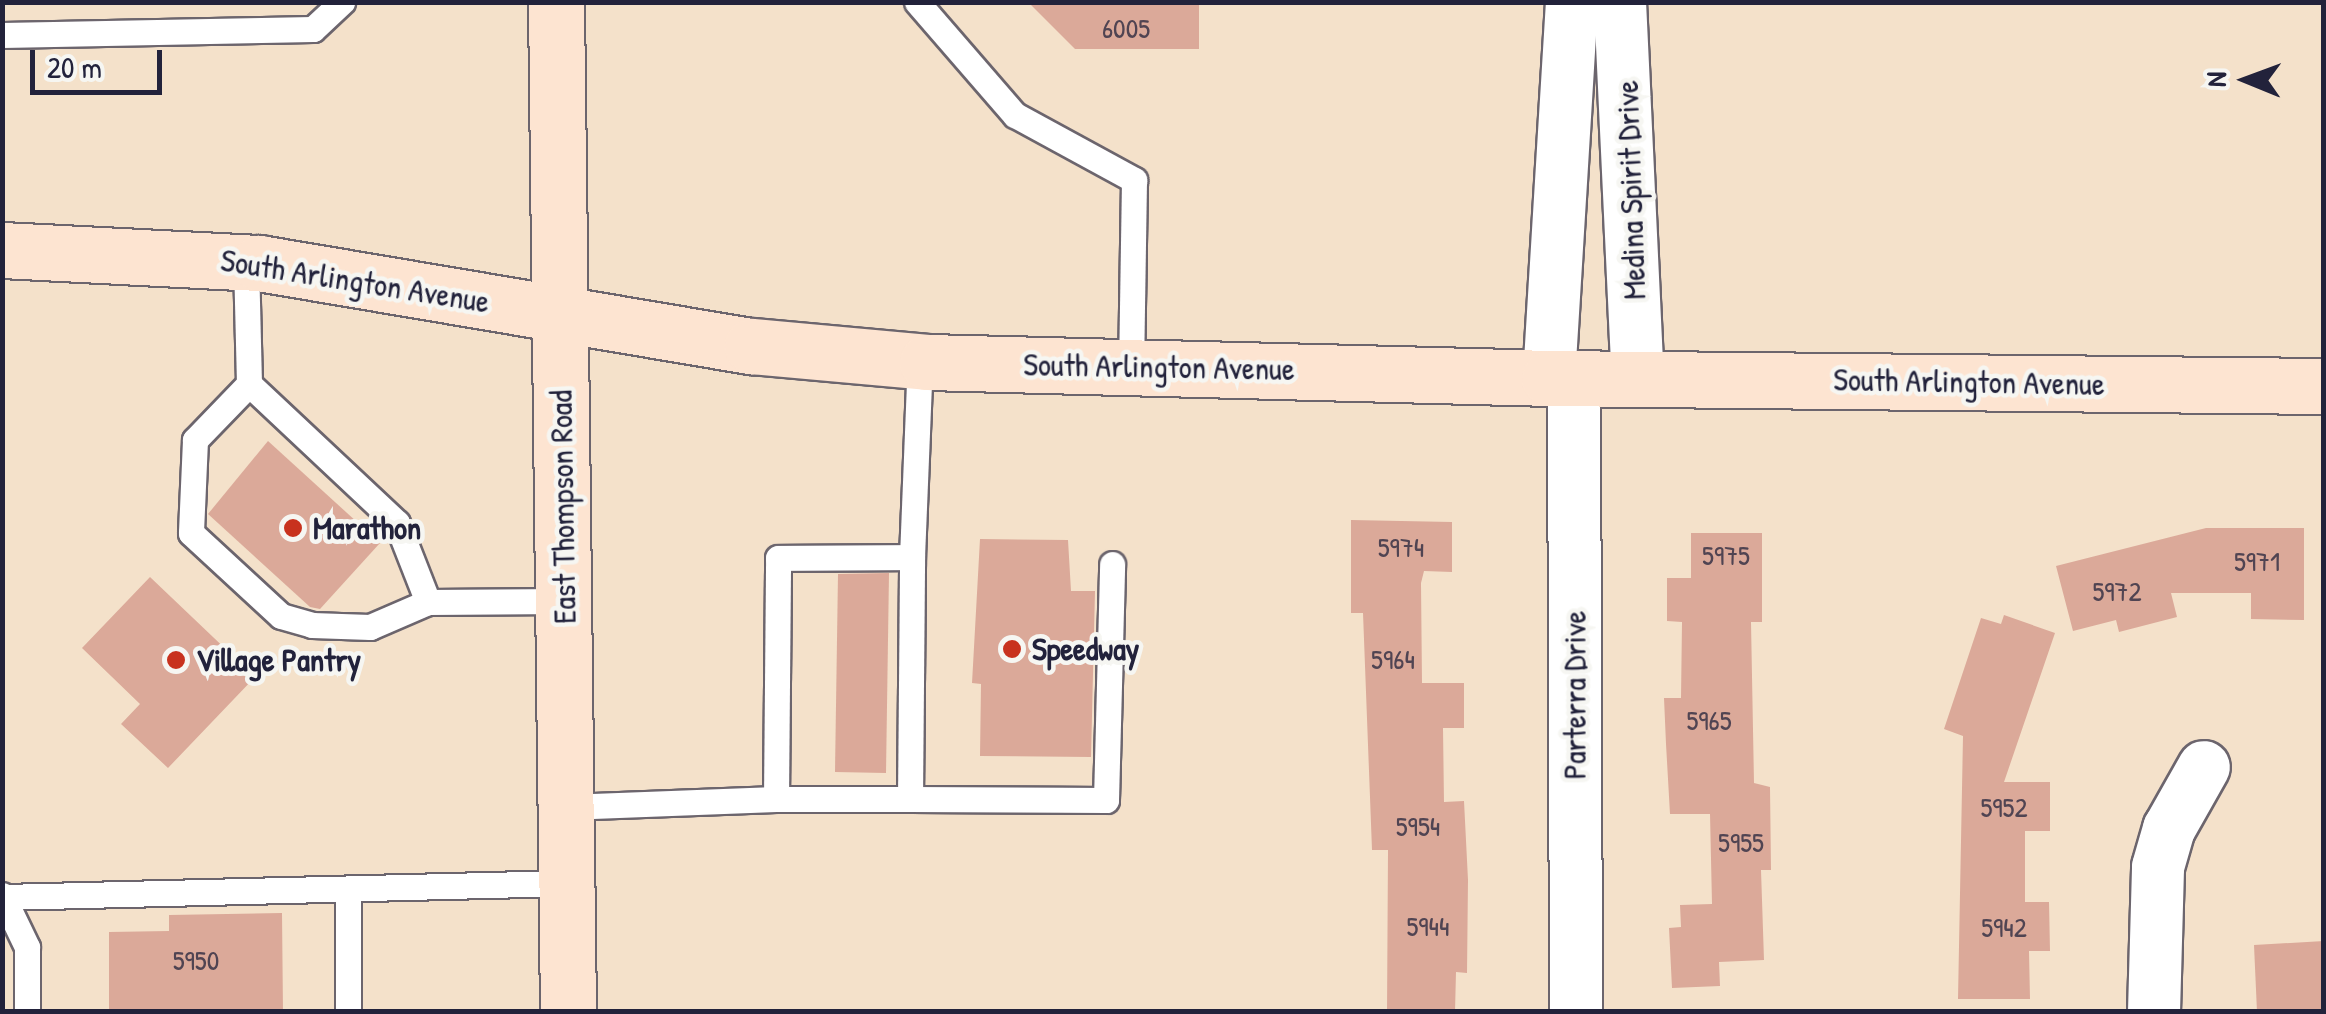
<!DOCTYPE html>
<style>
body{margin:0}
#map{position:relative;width:2326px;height:1014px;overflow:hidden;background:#f4e1ca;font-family:"Patrick Hand",sans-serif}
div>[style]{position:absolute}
.building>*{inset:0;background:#dba999}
.roads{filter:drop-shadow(2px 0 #6c656d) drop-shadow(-2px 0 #6c656d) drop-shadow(0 2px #6c656d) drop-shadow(0 -2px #6c656d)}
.lane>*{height:25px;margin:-12.5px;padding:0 12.5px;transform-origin:12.5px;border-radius:12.5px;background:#fff}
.street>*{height:52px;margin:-26px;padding:0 26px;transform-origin:26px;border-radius:26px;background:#fff}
.secondary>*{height:55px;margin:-27.5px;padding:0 27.5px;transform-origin:27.5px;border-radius:27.5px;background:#fde4d1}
.dots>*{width:28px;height:28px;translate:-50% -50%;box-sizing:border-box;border:5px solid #f6f6f2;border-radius:50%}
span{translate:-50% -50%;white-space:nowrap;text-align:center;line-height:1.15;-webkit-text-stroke:9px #f6f6f2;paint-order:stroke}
.number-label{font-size:28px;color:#504452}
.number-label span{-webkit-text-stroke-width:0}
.street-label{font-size:32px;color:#22223b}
.poi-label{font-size:32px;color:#22223b;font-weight:700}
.left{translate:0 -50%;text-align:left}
.frame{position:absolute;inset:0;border:5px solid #22223b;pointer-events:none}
.north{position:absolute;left:2196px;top:30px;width:100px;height:100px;-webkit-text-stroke:8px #f6f6f2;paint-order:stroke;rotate:271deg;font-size:28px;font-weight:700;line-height:40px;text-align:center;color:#22223b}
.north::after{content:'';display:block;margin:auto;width:35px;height:45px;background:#22223b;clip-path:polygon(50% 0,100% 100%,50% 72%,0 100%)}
.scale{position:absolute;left:30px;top:50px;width:132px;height:45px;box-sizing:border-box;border:5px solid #22223b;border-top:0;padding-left:12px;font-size:30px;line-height:35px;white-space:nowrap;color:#22223b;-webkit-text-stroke:8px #f6f6f2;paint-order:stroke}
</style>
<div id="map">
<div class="building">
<i style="clip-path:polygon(1028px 2px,1199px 2px,1199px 49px,1075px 49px)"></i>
<i style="clip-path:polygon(268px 441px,380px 543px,320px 609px,310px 607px,208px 514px)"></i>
<i style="clip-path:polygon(1351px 520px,1452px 522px,1452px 572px,1424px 571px,1421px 583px,1422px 683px,1464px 683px,1464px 728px,1443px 728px,1444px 802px,1464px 801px,1468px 880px,1467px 973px,1456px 972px,1455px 1012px,1387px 1012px,1388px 850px,1372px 850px,1363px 613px,1351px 613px)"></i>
<i style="clip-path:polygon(2206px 528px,2304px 528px,2304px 620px,2251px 619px,2251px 593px,2171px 593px,2177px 617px,2119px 632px,2116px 620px,2073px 631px,2056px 566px)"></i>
<i style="clip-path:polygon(1691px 533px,1762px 533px,1762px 622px,1751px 622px,1754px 783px,1770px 787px,1771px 870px,1761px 870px,1764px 960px,1719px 962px,1720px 986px,1672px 988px,1669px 928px,1681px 927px,1680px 905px,1712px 904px,1710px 814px,1670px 814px,1666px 744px,1664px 698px,1681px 698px,1682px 622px,1667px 621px,1667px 578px,1691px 578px)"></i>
<i style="clip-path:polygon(980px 539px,1068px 540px,1071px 591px,1095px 591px,1091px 757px,980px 756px,981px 684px,972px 683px)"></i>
<i style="clip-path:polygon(889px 573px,886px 773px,835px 772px,838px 574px)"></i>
<i style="clip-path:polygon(150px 577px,255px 677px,168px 768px,121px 724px,140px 704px,82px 648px)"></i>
<i style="clip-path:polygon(2004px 615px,2055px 633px,2004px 782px,2050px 782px,2050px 831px,2025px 831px,2025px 902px,2049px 902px,2050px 951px,2029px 951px,2030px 999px,1958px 999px,1963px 736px,1944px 729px,1981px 618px,2001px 624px)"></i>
<i style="clip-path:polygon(282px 913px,283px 1012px,109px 1012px,109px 932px,169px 931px,169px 915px)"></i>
<i style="clip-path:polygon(2324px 941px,2324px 1012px,2257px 1012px,2254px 945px)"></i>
</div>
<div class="roads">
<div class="lane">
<i style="left:917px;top:2px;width:150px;rotate:49.1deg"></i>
<i style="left:1015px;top:115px;width:136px;rotate:28.6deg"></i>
<i style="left:1134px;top:180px;width:187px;rotate:90.9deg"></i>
<i style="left:2px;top:35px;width:311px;rotate:-1.1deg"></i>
<i style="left:313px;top:29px;width:40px;rotate:-43deg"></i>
<i style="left:246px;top:261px;width:123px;rotate:88.6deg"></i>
<i style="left:249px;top:384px;width:203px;rotate:43.2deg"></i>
<i style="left:397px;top:523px;width:85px;rotate:68.6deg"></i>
<i style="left:428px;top:602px;width:136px;rotate:-0.4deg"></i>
<i style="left:249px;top:384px;width:78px;rotate:134deg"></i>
<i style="left:195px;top:440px;width:93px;rotate:92.5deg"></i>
<i style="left:191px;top:533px;width:122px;rotate:42.7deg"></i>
<i style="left:281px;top:616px;width:32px;rotate:16deg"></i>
<i style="left:312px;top:625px;width:58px;rotate:2deg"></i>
<i style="left:370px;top:627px;width:63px;rotate:-23.3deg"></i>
<i style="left:776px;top:799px;width:134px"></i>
<i style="left:910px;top:799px;width:242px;rotate:-89.5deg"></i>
<i style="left:910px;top:799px;width:196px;rotate:0.3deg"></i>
<i style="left:1106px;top:800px;width:236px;rotate:-88.5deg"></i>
<i style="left:566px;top:807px;width:210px;rotate:-2.2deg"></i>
<i style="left:776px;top:799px;width:241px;rotate:-89.5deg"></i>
<i style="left:778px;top:558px;width:134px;rotate:-0.4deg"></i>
<i style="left:912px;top:557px;width:196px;rotate:-87.7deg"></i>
<i style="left:2px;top:895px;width:58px;rotate:64.3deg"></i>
<i style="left:27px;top:947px;width:65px;rotate:90deg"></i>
<i style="left:3px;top:897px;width:564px;rotate:-1.42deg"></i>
<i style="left:348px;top:1012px;width:123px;rotate:-90deg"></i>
</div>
<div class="street">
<i style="left:1620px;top:2px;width:376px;rotate:87.3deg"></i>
<i style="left:1549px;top:378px;width:377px;rotate:-86.5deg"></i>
<i style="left:1574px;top:378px;width:634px;rotate:89.82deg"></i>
<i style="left:2154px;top:1012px;width:145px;rotate:-88.4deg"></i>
<i style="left:2158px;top:867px;width:40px;rotate:-74deg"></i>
<i style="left:2169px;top:829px;width:71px;rotate:-60.6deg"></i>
</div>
<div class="secondary">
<i style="left:556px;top:2px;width:1010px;rotate:89.32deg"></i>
<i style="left:2px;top:250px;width:257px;rotate:2.9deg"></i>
<i style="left:259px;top:263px;width:500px;rotate:9.6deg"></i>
<i style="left:752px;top:346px;width:176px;rotate:5.2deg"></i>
<i style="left:927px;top:362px;width:622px;rotate:1.47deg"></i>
<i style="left:1549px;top:378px;width:775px;rotate:0.59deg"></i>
</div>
</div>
<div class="dots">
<i style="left:293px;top:528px;background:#c8321e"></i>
<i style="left:1012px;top:649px;background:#c8321e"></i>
<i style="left:176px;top:660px;background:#c8321e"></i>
</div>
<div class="number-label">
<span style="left:1126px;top:28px">6005</span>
<span style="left:1401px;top:547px">5974</span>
<span style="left:1726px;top:555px">5975</span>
<span style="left:2257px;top:561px">5971</span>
<span style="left:2117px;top:591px">5972</span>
<span style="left:1393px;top:659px">5964</span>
<span style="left:1709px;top:720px">5965</span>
<span style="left:2004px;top:807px">5952</span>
<span style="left:1418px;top:826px">5954</span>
<span style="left:1741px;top:842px">5955</span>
<span style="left:1428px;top:926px">5944</span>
<span style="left:2004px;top:927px">5942</span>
<span style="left:196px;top:960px">5950</span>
</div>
<div class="street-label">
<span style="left:1631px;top:190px;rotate:-92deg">Medina Spirit Drive</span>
<span style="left:355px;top:281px;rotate:9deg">South Arlington Avenue</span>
<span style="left:1159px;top:367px;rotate:1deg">South Arlington Avenue</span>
<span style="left:1969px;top:382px;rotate:1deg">South Arlington Avenue</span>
<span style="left:563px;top:507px;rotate:-91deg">East Thompson Road</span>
<span style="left:1575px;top:695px;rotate:-90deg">Parterra Drive</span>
</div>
<div class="poi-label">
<span class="left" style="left:313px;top:528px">Marathon</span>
<span class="left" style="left:1032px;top:649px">Speedway</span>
<span class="left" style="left:196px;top:660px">Village Pantry</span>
</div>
<div class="frame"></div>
<div class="north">N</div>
<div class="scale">20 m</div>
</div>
